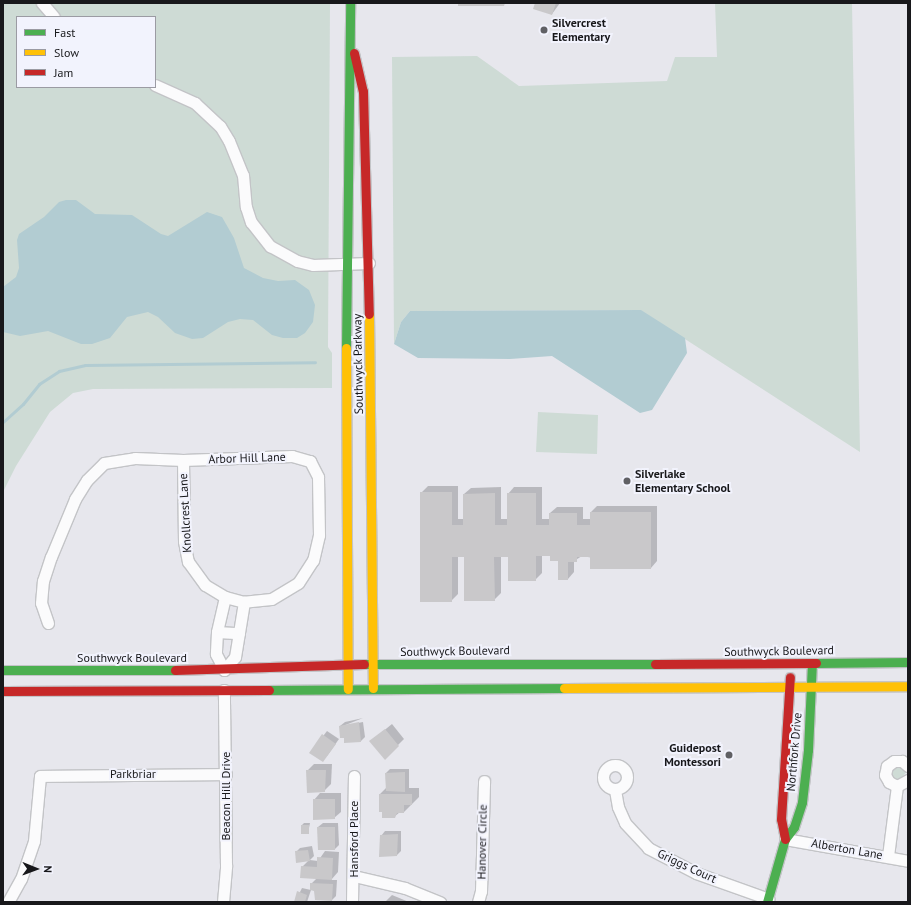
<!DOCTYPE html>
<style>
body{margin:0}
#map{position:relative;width:911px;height:905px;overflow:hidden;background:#e7e7ed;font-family:"PT Sans",sans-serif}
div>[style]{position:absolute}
.green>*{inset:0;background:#cedbd5}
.water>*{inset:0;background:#b2ccd2}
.shadow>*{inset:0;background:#0003}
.stream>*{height:3px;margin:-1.5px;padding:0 1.5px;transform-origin:1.5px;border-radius:1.5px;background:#b2ccd2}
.building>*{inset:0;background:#c9c8ca}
.roads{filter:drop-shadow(1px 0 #c3c4c7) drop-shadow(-1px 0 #c3c4c7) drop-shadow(0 1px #c3c4c7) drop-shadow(0 -1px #c3c4c7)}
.street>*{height:11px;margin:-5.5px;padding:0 5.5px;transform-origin:5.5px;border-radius:5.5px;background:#fbfbfc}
.street>.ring{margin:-5.5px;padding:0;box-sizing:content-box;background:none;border:11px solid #fbfbfc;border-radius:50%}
.fast>*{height:9px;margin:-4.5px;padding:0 4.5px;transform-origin:4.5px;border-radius:4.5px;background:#4caf50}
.slow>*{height:9px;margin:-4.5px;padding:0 4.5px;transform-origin:4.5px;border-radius:4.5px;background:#ffc107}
.jam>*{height:9px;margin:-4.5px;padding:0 4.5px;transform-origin:4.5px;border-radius:4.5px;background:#c62828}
.dots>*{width:11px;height:11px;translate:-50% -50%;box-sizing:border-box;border:2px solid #f2f3fd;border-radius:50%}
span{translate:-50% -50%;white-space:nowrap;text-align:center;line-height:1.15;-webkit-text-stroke:4px #f2f3fd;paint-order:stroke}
.poi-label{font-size:12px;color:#18181b;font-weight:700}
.left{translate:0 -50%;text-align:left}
.right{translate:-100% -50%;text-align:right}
.street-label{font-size:12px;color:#18181b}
.frame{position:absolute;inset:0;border:4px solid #18181b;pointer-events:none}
.legend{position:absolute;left:16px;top:16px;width:140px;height:72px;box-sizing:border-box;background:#f2f3fd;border:1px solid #9b9ba3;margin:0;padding:5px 7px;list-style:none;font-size:12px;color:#18181b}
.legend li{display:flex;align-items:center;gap:8px;height:20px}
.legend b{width:20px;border:1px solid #9b9ba3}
.north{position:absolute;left:16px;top:849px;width:40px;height:40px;-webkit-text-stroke:3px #f2f3fd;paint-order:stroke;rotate:91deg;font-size:11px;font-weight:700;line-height:16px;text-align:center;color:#18181b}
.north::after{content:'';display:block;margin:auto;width:14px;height:18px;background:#18181b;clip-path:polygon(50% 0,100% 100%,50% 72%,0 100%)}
</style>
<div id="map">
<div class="green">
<i style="clip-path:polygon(evenodd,3px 3px,330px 3px,328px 347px,332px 353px,332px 388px,93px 389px,73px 393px,50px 412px,16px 466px,3px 492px,3px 3px,17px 17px,155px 17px,155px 87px,17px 87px,17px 17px)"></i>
<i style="clip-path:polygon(715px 3px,852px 3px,860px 452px,640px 310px,410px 311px,401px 322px,394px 344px,392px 57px,477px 56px,519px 86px,667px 81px,675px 57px,717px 57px)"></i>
<i style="clip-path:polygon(538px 412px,598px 415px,597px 454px,536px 452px)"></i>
<i style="clip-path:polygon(889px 758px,907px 771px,900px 780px,891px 781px)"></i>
</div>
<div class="water">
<i style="clip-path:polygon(66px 200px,76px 200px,95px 214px,132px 215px,161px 234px,168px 236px,207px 212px,222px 217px,234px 238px,244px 268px,263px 278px,278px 281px,295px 280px,309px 290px,315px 305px,313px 322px,305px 333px,297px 338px,283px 338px,272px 335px,253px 320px,240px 319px,228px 322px,203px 338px,192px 339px,175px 333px,158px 317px,148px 312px,127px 317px,110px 338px,92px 344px,81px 344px,48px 331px,20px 336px,3px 332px,3px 287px,16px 277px,19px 268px,17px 240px,19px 234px,44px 217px,59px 202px)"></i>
<i style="clip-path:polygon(641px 310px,685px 338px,687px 353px,652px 410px,640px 413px,552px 356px,510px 359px,418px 358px,394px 344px,401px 322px,410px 311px)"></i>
</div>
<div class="shadow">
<i style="clip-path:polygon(536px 3px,560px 3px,552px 14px)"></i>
<i style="clip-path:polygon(428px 486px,458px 486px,458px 519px,464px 519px,464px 494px,471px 488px,501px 487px,501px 519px,508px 519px,508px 494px,514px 487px,542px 487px,542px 519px,550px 519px,550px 513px,557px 507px,583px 507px,583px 519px,591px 519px,591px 512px,597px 506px,657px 506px,657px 561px,651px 568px,582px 556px,574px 561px,574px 572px,568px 579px,559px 560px,551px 555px,542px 555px,542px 573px,535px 580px,509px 556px,501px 556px,501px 593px,494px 600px,465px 556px,458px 556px,458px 594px,451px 601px,421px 493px)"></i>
<i style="clip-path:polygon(363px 718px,343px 726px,363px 722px,365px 737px,361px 741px,345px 737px,340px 726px,345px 722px)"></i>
<i style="clip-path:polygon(392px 724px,404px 739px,385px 758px,371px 741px)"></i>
<i style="clip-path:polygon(327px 731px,339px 739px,327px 756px,310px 753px)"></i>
<i style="clip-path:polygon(314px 764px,332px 764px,331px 784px,324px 791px,307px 771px)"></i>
<i style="clip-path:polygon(390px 769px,409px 769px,409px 788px,419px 788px,419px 797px,404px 812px,400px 812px,394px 817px,380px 794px,386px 788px,386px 773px)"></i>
<i style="clip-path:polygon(320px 793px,341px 793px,341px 812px,334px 818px,314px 800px)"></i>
<i style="clip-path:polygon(304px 823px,310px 823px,308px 833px,302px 825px)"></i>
<i style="clip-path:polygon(323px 823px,338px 823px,339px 845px,335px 849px,318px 827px)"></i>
<i style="clip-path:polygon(385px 831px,401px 831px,401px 851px,397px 855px,381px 836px)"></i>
<i style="clip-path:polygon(312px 846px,314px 856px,310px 860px,318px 861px,325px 851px,339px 852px,338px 872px,331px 880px,337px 880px,336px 896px,332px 900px,314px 891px,311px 884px,317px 878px,302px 867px,308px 861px,296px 852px,300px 848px)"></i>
<i style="clip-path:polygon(302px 888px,311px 890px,307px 902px,295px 902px)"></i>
<i style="clip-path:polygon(392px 895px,409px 902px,385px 902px)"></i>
</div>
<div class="stream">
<i style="left:3px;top:422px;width:27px;rotate:-42deg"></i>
<i style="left:23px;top:404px;width:26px;rotate:-51deg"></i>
<i style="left:39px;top:384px;width:24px;rotate:-33deg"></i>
<i style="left:59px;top:371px;width:27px;rotate:-13deg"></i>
<i style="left:85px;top:365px;width:230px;rotate:-0.7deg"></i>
</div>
<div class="building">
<i style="clip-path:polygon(458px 3px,505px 3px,504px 6px,458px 6px)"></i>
<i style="clip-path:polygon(535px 3px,556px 3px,552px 15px,533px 9px)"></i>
<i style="clip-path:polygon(420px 492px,452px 492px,452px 525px,463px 525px,463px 494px,495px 493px,495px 525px,507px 525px,507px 493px,536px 493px,536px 525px,549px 525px,549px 513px,577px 513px,577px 525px,590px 525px,590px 512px,651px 512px,651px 569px,590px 569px,590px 557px,577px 557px,577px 562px,568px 562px,568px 580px,558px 580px,558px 561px,550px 561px,550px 556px,536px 556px,536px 581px,508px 581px,508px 557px,494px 557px,495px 601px,464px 601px,464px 557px,452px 557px,452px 602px,420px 602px)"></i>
<i style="clip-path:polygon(359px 722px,361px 742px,344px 743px,344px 738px,340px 738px,339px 726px)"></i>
<i style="clip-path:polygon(385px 729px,399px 746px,385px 760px,369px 741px)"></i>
<i style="clip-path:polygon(322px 734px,336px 744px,323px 762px,309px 753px)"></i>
<i style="clip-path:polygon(306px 770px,326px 770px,325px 792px,307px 793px)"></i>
<i style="clip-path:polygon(405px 772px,405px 792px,386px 791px,385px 773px)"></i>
<i style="clip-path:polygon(379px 794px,412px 794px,412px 805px,404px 805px,404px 813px,397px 813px,395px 818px,382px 818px,382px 812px,379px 812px)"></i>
<i style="clip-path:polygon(313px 799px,335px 799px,335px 819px,313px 820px)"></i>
<i style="clip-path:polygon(301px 825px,309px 825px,309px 834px,301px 834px)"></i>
<i style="clip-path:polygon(317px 827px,335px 827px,335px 850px,318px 850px)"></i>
<i style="clip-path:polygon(398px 834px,397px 856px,379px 857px,380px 835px)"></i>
<i style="clip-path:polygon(308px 850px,310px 861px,296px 863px,295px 851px)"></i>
<i style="clip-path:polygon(317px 857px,333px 858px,332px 880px,300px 878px,301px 866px,317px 867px)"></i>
<i style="clip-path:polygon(310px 883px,333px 884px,332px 901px,315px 900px,314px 891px,310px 890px)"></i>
<i style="clip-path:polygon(297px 891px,307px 895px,305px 902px,294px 902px)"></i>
</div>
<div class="roads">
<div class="street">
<i style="left:42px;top:3px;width:18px;rotate:49deg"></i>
<i style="left:155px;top:85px;width:44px;rotate:24.2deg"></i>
<i style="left:195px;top:103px;width:34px;rotate:43deg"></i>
<i style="left:220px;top:126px;width:17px;rotate:59deg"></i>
<i style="left:229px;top:141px;width:37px;rotate:68deg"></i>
<i style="left:243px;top:175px;width:32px;rotate:85deg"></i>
<i style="left:246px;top:207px;width:16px;rotate:72deg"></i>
<i style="left:251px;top:222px;width:31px;rotate:52deg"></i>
<i style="left:270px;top:246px;width:31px;rotate:29deg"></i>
<i style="left:297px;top:261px;width:16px;rotate:14deg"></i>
<i style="left:313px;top:265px;width:56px;rotate:-2deg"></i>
<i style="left:225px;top:597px;width:36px;rotate:103deg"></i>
<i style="left:217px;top:632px;width:22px;rotate:93deg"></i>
<i style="left:216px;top:654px;width:18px;rotate:63deg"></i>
<i style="left:224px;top:670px;width:17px;rotate:-50deg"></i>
<i style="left:235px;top:657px;width:56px;rotate:-80.7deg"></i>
<i style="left:48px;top:623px;width:21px;rotate:-109deg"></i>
<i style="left:41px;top:603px;width:22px;rotate:-85deg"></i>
<i style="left:43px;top:581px;width:25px;rotate:-72deg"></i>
<i style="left:51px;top:557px;width:63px;rotate:-67.5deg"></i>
<i style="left:75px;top:499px;width:22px;rotate:-58deg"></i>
<i style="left:87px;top:480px;width:24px;rotate:-45deg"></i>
<i style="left:104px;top:463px;width:31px;rotate:-9deg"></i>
<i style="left:135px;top:458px;width:48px;rotate:2.4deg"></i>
<i style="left:183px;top:460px;width:109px;rotate:-2.1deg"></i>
<i style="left:292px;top:456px;width:19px;rotate:16deg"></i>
<i style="left:310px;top:461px;width:18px;rotate:63deg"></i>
<i style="left:318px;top:477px;width:58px;rotate:89deg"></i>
<i style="left:319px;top:535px;width:26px;rotate:103deg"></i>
<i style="left:313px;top:560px;width:27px;rotate:123deg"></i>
<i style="left:298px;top:583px;width:31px;rotate:149deg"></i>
<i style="left:271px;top:599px;width:27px;rotate:174deg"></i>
<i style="left:244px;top:602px;width:20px;rotate:-165deg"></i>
<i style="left:225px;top:597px;width:23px;rotate:-149deg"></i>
<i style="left:205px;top:585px;width:29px;rotate:-126deg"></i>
<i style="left:188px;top:562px;width:21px;rotate:-101deg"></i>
<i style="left:184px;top:541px;width:81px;rotate:-90.7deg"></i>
<i style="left:217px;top:632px;width:22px;rotate:3deg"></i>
<i class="ring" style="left:603px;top:765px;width:13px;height:13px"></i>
<i style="left:908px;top:766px;width:8px;rotate:-140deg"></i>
<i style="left:902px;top:761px;width:8px;rotate:180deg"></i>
<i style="left:894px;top:761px;width:9px;rotate:144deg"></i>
<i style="left:887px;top:766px;width:9px;rotate:103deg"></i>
<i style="left:885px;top:775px;width:8px;rotate:60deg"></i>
<i style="left:889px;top:782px;width:9px;rotate:27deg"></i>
<i style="left:897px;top:786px;width:13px;rotate:-29deg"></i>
<i style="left:615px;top:790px;width:17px;rotate:80deg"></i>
<i style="left:618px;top:807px;width:17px;rotate:66deg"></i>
<i style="left:625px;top:823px;width:34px;rotate:47deg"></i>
<i style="left:648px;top:848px;width:54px;rotate:27.5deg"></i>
<i style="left:696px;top:873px;width:77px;rotate:19.6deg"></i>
<i style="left:785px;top:839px;width:125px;rotate:10.1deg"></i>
<i style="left:888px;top:856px;width:71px;rotate:-82.7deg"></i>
<i style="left:354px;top:876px;width:52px;rotate:13.2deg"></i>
<i style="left:405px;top:888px;width:38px;rotate:22deg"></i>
<i style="left:8px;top:902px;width:26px;rotate:-61deg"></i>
<i style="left:21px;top:879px;width:40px;rotate:-71.1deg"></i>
<i style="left:34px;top:841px;width:65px;rotate:-84.7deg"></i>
<i style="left:40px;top:776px;width:186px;rotate:-0.6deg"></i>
<i style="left:223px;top:902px;width:37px;rotate:-85deg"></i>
<i style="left:226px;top:865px;width:175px;rotate:-90.7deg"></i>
<i style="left:352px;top:902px;width:126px;rotate:-89.1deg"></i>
<i style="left:478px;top:902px;width:11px;rotate:-75deg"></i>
<i style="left:481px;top:891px;width:110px;rotate:-88.4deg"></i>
</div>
<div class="fast">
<i style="left:346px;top:348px;width:345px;rotate:-89.3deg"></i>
<i style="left:816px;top:663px;width:92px;rotate:-0.6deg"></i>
<i style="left:364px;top:664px;width:291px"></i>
<i style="left:3px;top:670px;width:172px"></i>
<i style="left:269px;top:690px;width:295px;rotate:-0.4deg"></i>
<i style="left:767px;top:902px;width:66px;rotate:-74.1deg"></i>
<i style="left:785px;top:839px;width:15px;rotate:-53deg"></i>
<i style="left:794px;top:827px;width:26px;rotate:-72deg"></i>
<i style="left:802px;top:802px;width:52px;rotate:-83.4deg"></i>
<i style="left:808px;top:750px;width:87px;rotate:-87.4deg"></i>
</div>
<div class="slow">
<i style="left:369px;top:314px;width:374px;rotate:89.4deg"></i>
<i style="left:346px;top:348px;width:341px;rotate:89.7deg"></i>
<i style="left:564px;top:688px;width:344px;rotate:-0.3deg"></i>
</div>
<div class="jam">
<i style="left:354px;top:53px;width:39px;rotate:77deg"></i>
<i style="left:363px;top:91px;width:223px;rotate:88.5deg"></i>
<i style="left:655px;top:664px;width:161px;rotate:-0.4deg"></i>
<i style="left:175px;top:670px;width:189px;rotate:-1.8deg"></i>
<i style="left:3px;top:691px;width:266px;rotate:-0.2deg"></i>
<i style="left:785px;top:839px;width:20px;rotate:-101deg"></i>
<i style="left:781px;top:819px;width:142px;rotate:-86.4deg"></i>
</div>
</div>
<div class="dots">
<i style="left:544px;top:30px;background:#606064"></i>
<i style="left:627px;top:481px;background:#606064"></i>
<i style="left:729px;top:755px;background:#606064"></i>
</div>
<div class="poi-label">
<span class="left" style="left:552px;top:30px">Silvercrest<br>Elementary</span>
<span class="left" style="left:635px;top:481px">Silverlake<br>Elementary School</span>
<span class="right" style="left:721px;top:755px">Guidepost<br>Montessori</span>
</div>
<div class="street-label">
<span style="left:358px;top:364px;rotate:-91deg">Southwyck Parkway</span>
<span style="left:247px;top:458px;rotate:-2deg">Arbor Hill Lane</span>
<span style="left:185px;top:513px;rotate:-93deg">Knollcrest Lane</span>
<span style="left:455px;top:651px;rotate:-1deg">Southwyck Boulevard</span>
<span style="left:779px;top:651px;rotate:-1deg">Southwyck Boulevard</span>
<span style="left:132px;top:658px">Southwyck Boulevard</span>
<span style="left:794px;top:752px;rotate:-85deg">Northfork Drive</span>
<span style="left:133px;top:774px">Parkbriar</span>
<span style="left:226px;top:796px;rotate:-90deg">Beacon Hill Drive</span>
<span style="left:354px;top:839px;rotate:-90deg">Hansford Place</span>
<span style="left:482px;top:842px;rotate:-89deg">Hanover Circle</span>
<span style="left:847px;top:849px;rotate:10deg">Alberton Lane</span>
<span style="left:687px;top:866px;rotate:25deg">Griggs Court</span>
</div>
<div class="frame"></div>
<ul class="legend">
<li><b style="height:5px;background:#4caf50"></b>Fast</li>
<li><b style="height:5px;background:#ffc107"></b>Slow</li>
<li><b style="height:5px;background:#c62828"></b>Jam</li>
</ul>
<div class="north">N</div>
</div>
